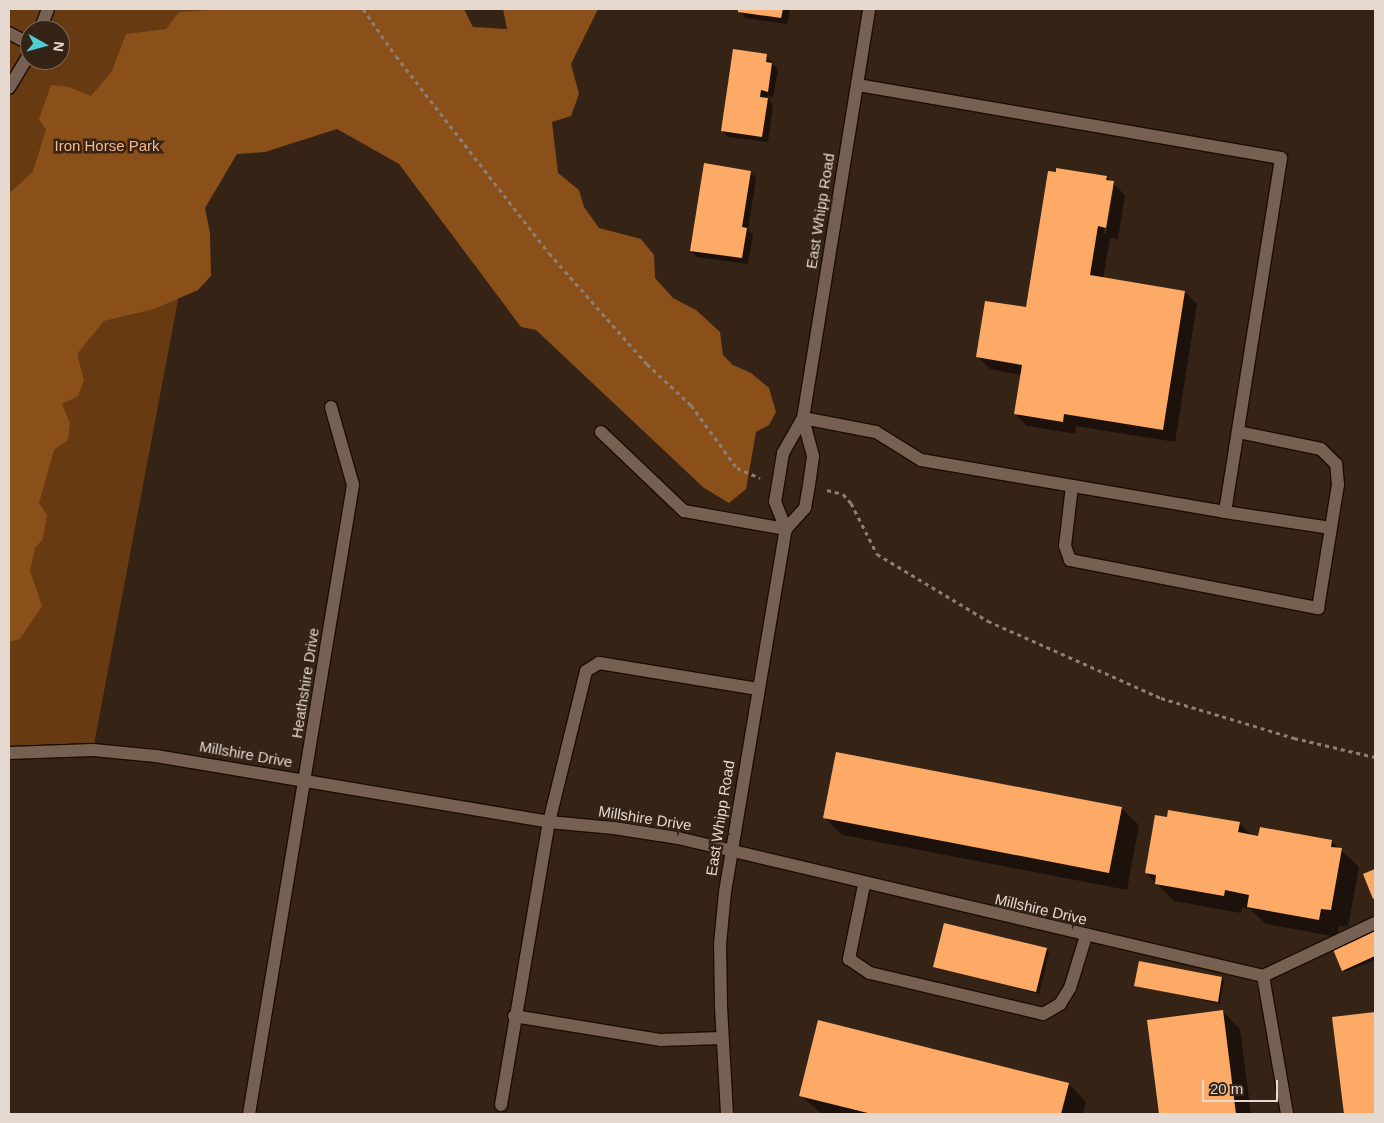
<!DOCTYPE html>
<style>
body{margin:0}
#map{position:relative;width:1384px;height:1123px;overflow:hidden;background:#352316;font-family:Arial,sans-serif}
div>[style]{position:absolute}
.green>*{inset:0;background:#673a11}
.forest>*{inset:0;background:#8b4f19}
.shadow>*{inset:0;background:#0007}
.building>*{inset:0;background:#fdaa67}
.path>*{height:3px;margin-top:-1.5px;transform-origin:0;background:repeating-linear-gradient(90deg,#8e7f74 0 4px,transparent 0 8px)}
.roads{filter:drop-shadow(1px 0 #1c0c02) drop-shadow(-1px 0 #1c0c02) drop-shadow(0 1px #1c0c02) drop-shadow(0 -1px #1c0c02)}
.lane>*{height:12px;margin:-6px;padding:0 6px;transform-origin:6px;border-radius:6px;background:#756051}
.street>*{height:12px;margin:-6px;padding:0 6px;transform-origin:6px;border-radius:6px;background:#756051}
.secondary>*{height:12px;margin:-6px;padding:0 6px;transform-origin:6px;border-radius:6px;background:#756051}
span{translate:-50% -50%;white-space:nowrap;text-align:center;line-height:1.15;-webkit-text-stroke:5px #352316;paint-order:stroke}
.park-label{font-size:15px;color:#f8ba8b}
.street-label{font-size:15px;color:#e4d8cf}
.frame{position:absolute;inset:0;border:10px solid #e4d8cf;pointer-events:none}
.north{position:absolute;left:20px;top:20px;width:50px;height:50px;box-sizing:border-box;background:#352316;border:1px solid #7b6b60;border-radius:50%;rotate:97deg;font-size:14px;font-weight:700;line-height:20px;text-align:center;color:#e4d8cf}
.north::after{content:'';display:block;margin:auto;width:18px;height:22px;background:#51ccd3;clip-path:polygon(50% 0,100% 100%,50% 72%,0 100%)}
.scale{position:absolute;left:1202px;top:1080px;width:76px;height:22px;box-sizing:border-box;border:2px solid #e4d8cf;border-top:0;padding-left:6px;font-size:15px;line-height:18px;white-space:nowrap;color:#e4d8cf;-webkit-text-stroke:4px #352316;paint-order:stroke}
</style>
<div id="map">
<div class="green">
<i style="clip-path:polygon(evenodd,9px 9px,233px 9px,93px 750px,9px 753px,9px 9px,30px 30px,60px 30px,60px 60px,30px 60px,30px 30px)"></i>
</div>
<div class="forest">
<i style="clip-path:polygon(228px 9px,464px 9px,473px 27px,507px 29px,503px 9px,598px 9px,571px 64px,579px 94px,571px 116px,552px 122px,558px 173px,579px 190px,584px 207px,599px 228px,641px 239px,654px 255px,655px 278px,673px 298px,696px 310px,720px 332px,723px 355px,733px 365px,751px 373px,769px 388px,776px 412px,769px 425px,756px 432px,746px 489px,729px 503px,704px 488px,536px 330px,521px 327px,399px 164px,337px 129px,265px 152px,237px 154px,205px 208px,210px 233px,211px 276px,198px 290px,154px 309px,104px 321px,77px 354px,84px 380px,78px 396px,62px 404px,70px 423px,68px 440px,54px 450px,39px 503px,47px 515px,43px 539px,35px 548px,30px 571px,42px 606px,20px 639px,9px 642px,9px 194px,33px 171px,46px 130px,39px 119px,51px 85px,69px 87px,91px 96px,112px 71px,126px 34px,166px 29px,179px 12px)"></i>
</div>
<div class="shadow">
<i style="clip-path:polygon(740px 9px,790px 9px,787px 24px,745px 18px)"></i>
<i style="clip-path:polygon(766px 55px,778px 70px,773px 97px,767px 96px,773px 106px,768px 142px,728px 137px,722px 130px)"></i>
<i style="clip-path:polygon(750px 172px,756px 178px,748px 230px,753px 235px,748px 264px,697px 257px,691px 251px)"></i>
<i style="clip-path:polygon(evenodd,1106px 177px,1125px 195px,1118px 239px,1110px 238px,1103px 279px,1185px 292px,1197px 304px,1175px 442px,1076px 426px,1075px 434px,1027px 426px,1015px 414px,1021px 375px,990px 369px,978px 357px,1027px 309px,1106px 177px,1111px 187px,1114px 187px,1106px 234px,1104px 234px,1111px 187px)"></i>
<i style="clip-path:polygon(1121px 808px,1139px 825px,1127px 890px,842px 835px,824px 817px)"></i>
<i style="clip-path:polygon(1239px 823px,1252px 836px,1331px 841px,1341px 850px,1359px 867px,1348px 927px,1339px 926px,1337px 937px,1266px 924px,1250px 909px,1242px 907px,1241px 913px,1174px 901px,1146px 873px)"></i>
<i style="clip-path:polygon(1375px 930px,1375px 960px,1345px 972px,1333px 948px)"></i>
<i style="clip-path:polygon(1046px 949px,1049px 952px,1039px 994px,935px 967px)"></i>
<i style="clip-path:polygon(1222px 978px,1224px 981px,1220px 1004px,1135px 985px)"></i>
<i style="clip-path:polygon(1222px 1011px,1240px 1029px,1251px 1114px,1160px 1114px,1148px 1021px)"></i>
<i style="clip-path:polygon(1375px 1013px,1375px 1114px,1345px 1114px,1334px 1018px)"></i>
<i style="clip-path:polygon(1069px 1084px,1086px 1102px,1083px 1114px,822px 1114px,801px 1096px)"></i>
</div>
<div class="building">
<i style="clip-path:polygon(738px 9px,783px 9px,781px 18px,738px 12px)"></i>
<i style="clip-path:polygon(733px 49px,767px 54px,766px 62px,772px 63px,768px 92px,761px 90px,760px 97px,768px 98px,762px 137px,721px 131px)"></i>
<i style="clip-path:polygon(704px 163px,751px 171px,742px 227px,747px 228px,742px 258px,690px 251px)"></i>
<i style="clip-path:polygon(1056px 168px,1107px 176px,1106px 180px,1114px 181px,1106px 228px,1098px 226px,1090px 275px,1185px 291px,1163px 430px,1064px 414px,1063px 422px,1014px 414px,1022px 365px,976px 357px,985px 301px,1026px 307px,1048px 171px,1056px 172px)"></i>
<i style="clip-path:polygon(836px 752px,1122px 807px,1109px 873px,823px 818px)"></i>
<i style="clip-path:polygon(1168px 810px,1240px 822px,1238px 832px,1258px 836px,1260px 827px,1332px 840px,1331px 847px,1342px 848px,1331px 910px,1321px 909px,1319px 920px,1247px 907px,1249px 895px,1225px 890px,1224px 896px,1155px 884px,1156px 875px,1145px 873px,1155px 815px,1167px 817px)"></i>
<i style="clip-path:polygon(1375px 869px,1375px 898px,1373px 899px,1363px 874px)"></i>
<i style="clip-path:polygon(944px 923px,1047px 948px,1036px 992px,933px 967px)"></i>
<i style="clip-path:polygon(1375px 929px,1375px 956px,1342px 971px,1332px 947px)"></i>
<i style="clip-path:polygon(1139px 961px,1222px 977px,1218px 1002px,1134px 986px)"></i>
<i style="clip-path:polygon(1223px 1010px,1236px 1114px,1159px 1114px,1147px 1020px)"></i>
<i style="clip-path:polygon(1375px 1012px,1375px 1114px,1344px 1114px,1332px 1017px)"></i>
<i style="clip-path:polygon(818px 1020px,1069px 1083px,1061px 1114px,872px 1114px,799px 1096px)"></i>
</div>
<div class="path">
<i style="left:363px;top:9px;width:57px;rotate:54.9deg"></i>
<i style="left:396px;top:56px;width:249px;rotate:52.2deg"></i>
<i style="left:549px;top:253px;width:148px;rotate:48.6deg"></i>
<i style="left:647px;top:364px;width:60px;rotate:43deg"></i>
<i style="left:691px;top:405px;width:78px;rotate:53.9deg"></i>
<i style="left:737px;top:468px;width:25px;rotate:23deg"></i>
<i style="left:827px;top:490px;width:16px;rotate:14deg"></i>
<i style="left:843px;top:494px;width:12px;rotate:48deg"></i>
<i style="left:851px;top:503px;width:57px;rotate:63deg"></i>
<i style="left:877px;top:554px;width:130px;rotate:31.1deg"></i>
<i style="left:988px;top:621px;width:189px;rotate:24deg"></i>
<i style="left:1161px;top:698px;width:139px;rotate:16.7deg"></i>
<i style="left:1294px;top:738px;width:83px;rotate:13.2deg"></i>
</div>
<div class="roads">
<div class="lane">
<i style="left:40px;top:30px;width:22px;rotate:-69deg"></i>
<i style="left:9px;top:33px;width:24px;rotate:28deg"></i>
<i style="left:9px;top:88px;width:41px;rotate:-59deg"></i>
<i style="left:803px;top:418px;width:74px;rotate:10.9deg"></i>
<i style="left:876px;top:432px;width:53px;rotate:31.9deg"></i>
<i style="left:921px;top:460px;width:308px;rotate:9.7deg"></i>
<i style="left:1225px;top:512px;width:358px;rotate:-81deg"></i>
<i style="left:1281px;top:158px;width:430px;rotate:-170.2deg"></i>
<i style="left:601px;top:432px;width:115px;rotate:43.6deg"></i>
<i style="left:684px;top:511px;width:104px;rotate:10deg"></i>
<i style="left:1072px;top:486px;width:60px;rotate:96.7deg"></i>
<i style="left:1065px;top:546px;width:15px;rotate:70deg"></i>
<i style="left:1070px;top:560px;width:253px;rotate:11deg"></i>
<i style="left:1318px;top:608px;width:125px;rotate:-80.8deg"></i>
<i style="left:1338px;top:485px;width:21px;rotate:-95deg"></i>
<i style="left:1336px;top:464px;width:21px;rotate:-135deg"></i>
<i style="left:1321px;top:449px;width:85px;rotate:-168.4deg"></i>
<i style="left:1225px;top:512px;width:107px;rotate:8.6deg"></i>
<i style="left:864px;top:885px;width:76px;rotate:101.5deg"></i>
<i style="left:849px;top:959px;width:25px;rotate:34deg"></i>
<i style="left:870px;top:973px;width:178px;rotate:13.3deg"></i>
<i style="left:1043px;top:1014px;width:20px;rotate:-30deg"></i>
<i style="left:1060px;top:1004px;width:19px;rotate:-58deg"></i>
<i style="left:1070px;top:988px;width:54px;rotate:-72.9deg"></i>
<i style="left:514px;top:1016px;width:149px;rotate:9.3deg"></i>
<i style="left:661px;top:1040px;width:61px;rotate:-1.9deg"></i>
<i style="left:501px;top:1105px;width:287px;rotate:-80.4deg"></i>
<i style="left:549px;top:822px;width:155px;rotate:-76.2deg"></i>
<i style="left:586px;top:671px;width:15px;rotate:-32deg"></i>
<i style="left:599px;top:663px;width:161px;rotate:9.3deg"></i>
</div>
<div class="street">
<i style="left:9px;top:753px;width:84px;rotate:-2deg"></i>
<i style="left:93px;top:750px;width:63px;rotate:5.4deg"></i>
<i style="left:156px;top:756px;width:399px;rotate:9.5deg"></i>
<i style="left:549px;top:822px;width:65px;rotate:5.3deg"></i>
<i style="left:614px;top:828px;width:65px;rotate:8.9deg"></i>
<i style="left:678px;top:838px;width:601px;rotate:13.27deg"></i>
<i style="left:1263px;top:976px;width:124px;rotate:-25.3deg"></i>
<i style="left:1263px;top:976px;width:140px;rotate:80.1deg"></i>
<i style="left:249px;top:1114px;width:638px;rotate:-80.61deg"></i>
<i style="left:353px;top:485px;width:81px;rotate:-105.8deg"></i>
</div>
<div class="secondary">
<i style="left:786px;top:529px;width:29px;rotate:-112deg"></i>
<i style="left:775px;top:502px;width:50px;rotate:-80.7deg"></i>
<i style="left:783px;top:453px;width:40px;rotate:-60.3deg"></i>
<i style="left:803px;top:418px;width:414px;rotate:-80.8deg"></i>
<i style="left:727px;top:1114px;width:109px;rotate:-93.2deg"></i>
<i style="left:721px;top:1005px;width:61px;rotate:-90.9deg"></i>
<i style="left:720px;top:944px;width:52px;rotate:-84.5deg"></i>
<i style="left:725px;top:892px;width:368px;rotate:-80.5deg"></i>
<i style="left:786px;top:529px;width:28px;rotate:-48deg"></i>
<i style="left:805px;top:508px;width:23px;rotate:-80deg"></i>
<i style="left:809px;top:485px;width:29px;rotate:-82deg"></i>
<i style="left:813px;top:456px;width:39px;rotate:-105deg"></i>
</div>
</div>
<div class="park-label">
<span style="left:107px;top:146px">Iron Horse Park</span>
</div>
<div class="street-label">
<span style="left:820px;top:211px;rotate:-81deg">East Whipp Road</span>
<span style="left:305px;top:683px;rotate:-81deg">Heathshire Drive</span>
<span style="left:246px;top:754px;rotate:10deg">Millshire Drive</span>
<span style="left:645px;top:818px;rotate:9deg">Millshire Drive</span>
<span style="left:720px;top:818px;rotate:-81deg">East Whipp Road</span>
<span style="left:1041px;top:909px;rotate:13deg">Millshire Drive</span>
</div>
<div class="frame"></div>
<div class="north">N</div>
<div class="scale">20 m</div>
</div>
